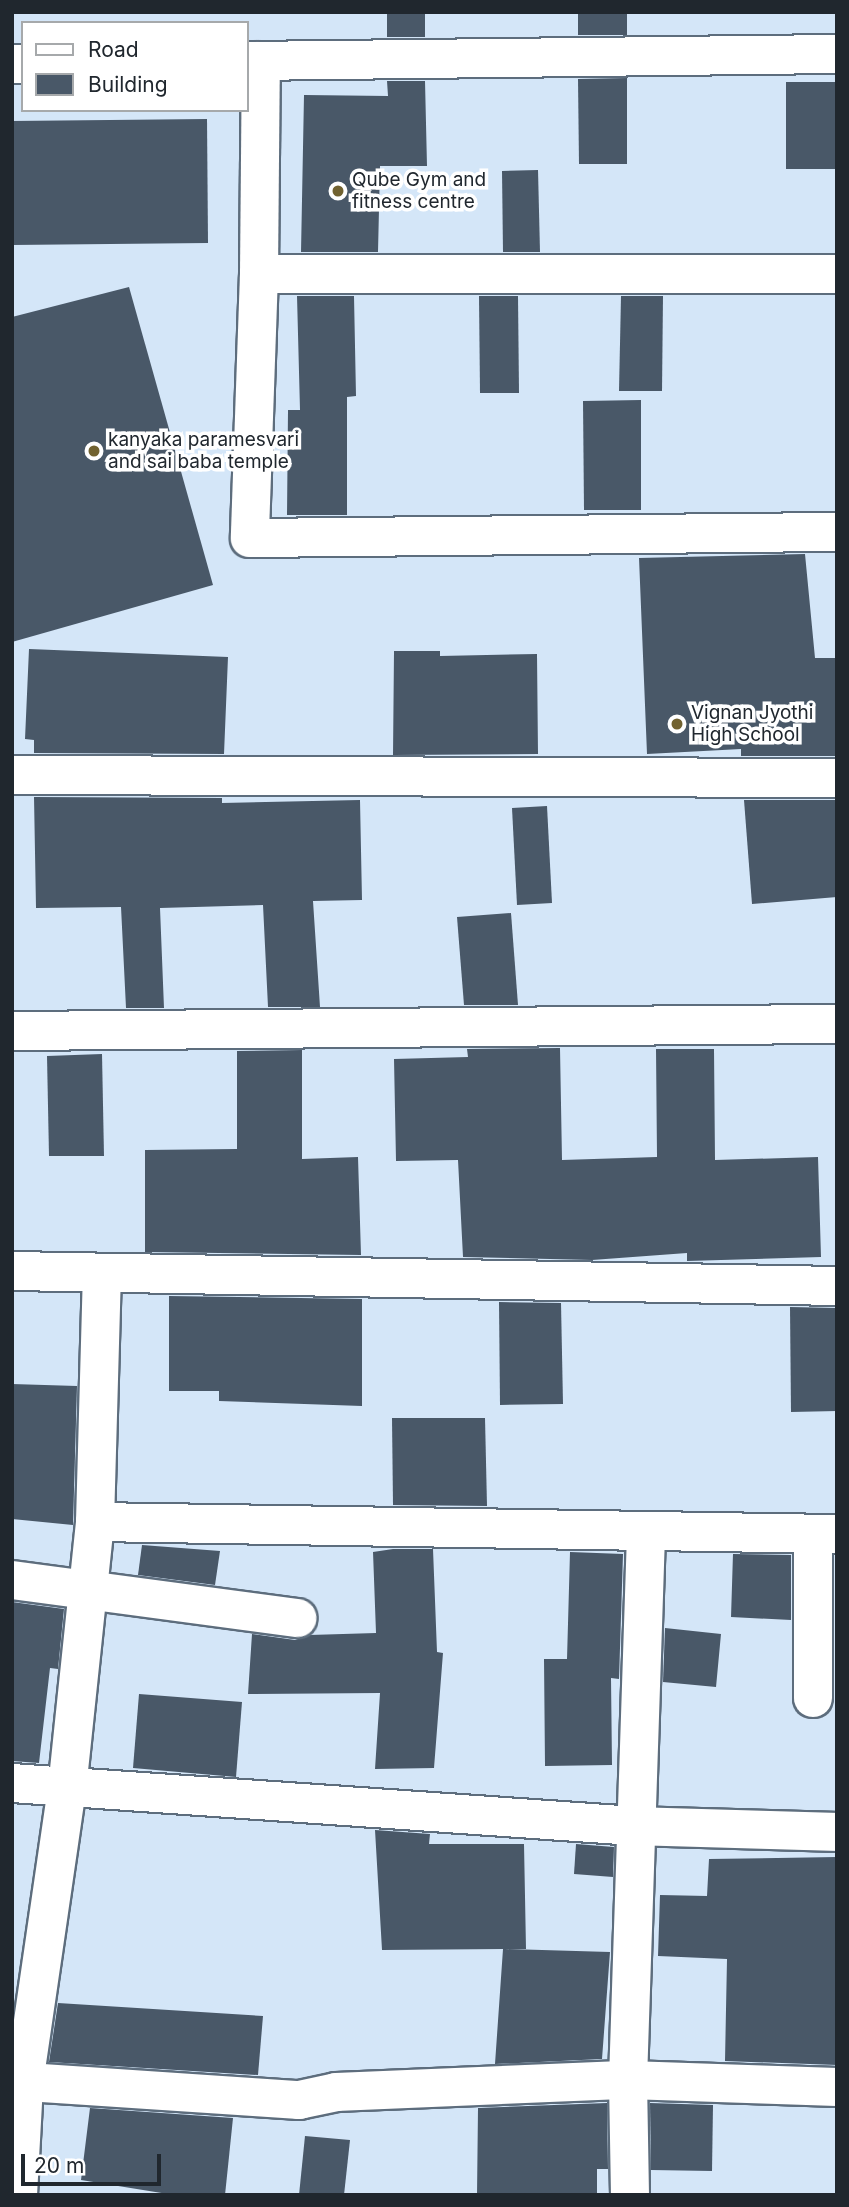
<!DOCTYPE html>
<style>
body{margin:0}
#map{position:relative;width:849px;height:2207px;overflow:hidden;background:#d4e6f8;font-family:Inter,sans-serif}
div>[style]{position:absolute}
.building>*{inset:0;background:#495868}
.roads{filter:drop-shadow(2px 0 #5d6d7d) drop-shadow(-2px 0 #5d6d7d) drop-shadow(0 2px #5d6d7d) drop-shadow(0 -2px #5d6d7d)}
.minor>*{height:38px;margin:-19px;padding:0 19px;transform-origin:19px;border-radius:19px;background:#fff}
.dots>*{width:19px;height:19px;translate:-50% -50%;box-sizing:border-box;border:4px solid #fff;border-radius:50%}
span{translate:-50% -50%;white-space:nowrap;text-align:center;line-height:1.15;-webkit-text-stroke:7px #fff;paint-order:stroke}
.poi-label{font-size:19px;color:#20272e}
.left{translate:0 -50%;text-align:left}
.frame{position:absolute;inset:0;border:14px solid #20272e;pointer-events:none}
.legend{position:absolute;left:21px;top:21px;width:228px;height:91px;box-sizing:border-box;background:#fff;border:2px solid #a6a9ab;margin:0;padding:9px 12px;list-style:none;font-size:21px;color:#20272e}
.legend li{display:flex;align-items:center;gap:14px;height:35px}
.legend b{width:35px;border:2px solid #a6a9ab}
.scale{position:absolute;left:21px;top:2154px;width:140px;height:32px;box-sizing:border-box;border:4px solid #20272e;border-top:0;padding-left:9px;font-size:21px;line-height:24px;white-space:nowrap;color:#20272e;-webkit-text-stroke:5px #fff;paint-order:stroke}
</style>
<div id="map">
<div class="building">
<i style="clip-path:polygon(387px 12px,425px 12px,425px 37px,387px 37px)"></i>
<i style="clip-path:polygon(578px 12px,627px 12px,627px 35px,578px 35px)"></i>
<i style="clip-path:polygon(627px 78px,627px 164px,579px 164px,578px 79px)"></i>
<i style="clip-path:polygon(387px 81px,425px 81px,427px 166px,380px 166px,378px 252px,301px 252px,304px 95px,388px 96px)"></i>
<i style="clip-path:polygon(786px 82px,837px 82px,837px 169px,786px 169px)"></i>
<i style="clip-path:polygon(207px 119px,208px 243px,12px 245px,12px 121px)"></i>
<i style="clip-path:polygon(538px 170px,540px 252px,503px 252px,502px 171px)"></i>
<i style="clip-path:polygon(129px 287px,213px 585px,12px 642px,12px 317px)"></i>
<i style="clip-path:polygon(297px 296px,354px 296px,356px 396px,347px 397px,347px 515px,287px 515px,288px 410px,300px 410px)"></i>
<i style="clip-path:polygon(479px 296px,518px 296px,519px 393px,480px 393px)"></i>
<i style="clip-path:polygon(621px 296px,663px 296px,662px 391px,619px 391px)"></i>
<i style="clip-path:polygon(641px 400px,641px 510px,584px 510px,583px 401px)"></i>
<i style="clip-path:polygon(805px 554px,815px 658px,837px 658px,837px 756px,741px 756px,741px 749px,647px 754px,639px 558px)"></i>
<i style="clip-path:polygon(29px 649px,228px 657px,224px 754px,34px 753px,34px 740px,25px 739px)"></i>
<i style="clip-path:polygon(394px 651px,440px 651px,440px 656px,537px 654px,538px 754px,393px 755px)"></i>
<i style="clip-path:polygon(34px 797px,222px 798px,222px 803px,360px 800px,362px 900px,313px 901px,320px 1007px,268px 1007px,263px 905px,160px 908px,164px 1008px,126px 1008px,121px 907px,36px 908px)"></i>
<i style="clip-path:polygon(744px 800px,837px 800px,837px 897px,752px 904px)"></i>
<i style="clip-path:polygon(547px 806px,552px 903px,517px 905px,512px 808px)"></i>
<i style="clip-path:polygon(511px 913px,518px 1005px,464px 1005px,457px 917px)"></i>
<i style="clip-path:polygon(560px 1048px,562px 1160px,657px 1157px,656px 1049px,714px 1049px,715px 1160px,818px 1157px,821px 1257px,687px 1261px,687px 1253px,592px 1260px,463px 1257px,458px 1160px,396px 1161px,394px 1059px,468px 1057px,467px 1049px)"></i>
<i style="clip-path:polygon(302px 1050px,302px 1159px,358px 1157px,361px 1255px,145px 1252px,145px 1150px,237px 1149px,237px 1051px)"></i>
<i style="clip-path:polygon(102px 1054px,104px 1156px,49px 1156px,47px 1056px)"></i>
<i style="clip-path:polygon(169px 1296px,362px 1299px,362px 1406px,219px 1401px,219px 1391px,169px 1391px)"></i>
<i style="clip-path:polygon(499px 1302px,561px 1303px,563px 1404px,500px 1405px)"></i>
<i style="clip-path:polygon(790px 1307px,837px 1308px,837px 1411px,791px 1412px)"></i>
<i style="clip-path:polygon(12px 1384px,77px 1386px,73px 1525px,12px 1519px)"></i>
<i style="clip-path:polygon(392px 1418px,485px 1418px,487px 1506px,393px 1505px)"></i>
<i style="clip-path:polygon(142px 1545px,220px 1551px,215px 1585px,138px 1575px)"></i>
<i style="clip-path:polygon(393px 1549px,433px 1549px,437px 1652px,443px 1653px,434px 1768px,375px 1769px,380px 1693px,248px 1694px,252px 1634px,295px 1640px,310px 1635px,376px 1633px,373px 1552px)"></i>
<i style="clip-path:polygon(570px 1552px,623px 1554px,619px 1679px,611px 1678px,612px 1765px,545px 1766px,544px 1659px,567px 1659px)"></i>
<i style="clip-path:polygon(733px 1554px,791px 1555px,791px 1620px,731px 1617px)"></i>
<i style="clip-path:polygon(12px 1602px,64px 1609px,58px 1669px,50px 1668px,39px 1763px,12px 1761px)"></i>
<i style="clip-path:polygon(665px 1628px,721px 1634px,716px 1687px,663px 1682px)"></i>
<i style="clip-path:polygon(139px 1694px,242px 1702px,236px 1777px,133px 1768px)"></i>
<i style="clip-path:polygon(375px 1830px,430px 1834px,429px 1844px,524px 1844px,526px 1949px,505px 1949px,610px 1952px,602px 2059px,495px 2064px,503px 1949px,382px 1950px)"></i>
<i style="clip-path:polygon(576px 1844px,614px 1847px,613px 1877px,574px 1874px)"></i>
<i style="clip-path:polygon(837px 1857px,837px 2065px,725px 2061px,727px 1959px,658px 1956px,660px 1895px,707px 1896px,709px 1859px)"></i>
<i style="clip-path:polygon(58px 2003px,263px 2016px,258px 2075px,49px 2062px)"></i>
<i style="clip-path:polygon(607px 2103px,608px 2169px,597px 2169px,597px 2195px,477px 2195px,478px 2108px)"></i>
<i style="clip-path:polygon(650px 2103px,713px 2105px,712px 2171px,651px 2170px)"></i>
<i style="clip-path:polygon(90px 2108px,233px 2118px,225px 2195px,174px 2195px,81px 2180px)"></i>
<i style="clip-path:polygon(305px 2136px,350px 2140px,344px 2195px,299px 2195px)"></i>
</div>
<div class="roads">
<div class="minor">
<i style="left:247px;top:61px;width:590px;rotate:-0.68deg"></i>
<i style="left:12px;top:64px;width:11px"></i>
<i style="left:259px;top:274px;width:213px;rotate:-89.5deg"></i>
<i style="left:837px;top:274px;width:578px;rotate:180deg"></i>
<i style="left:259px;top:274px;width:264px;rotate:92deg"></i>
<i style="left:250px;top:538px;width:587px;rotate:-0.59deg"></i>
<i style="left:12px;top:775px;width:825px;rotate:0.21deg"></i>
<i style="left:12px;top:1031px;width:825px;rotate:-0.49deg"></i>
<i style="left:12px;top:1271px;width:825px;rotate:1.04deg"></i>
<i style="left:95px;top:1522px;width:742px;rotate:0.93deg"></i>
<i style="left:12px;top:1580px;width:288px;rotate:7.6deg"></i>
<i style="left:813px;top:1698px;width:164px;rotate:-90deg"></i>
<i style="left:12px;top:1783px;width:623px;rotate:3.95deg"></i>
<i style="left:634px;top:1826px;width:203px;rotate:1.7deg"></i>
<i style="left:12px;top:2081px;width:288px;rotate:3.8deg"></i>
<i style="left:299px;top:2100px;width:38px;rotate:-12deg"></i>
<i style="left:336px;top:2092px;width:292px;rotate:-2.4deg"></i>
<i style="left:628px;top:2080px;width:209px;rotate:1.9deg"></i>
<i style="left:18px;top:2195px;width:112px;rotate:-86.9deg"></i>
<i style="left:24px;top:2083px;width:297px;rotate:-81.7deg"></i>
<i style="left:67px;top:1789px;width:268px;rotate:-84deg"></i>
<i style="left:95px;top:1522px;width:248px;rotate:-88.4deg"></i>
<i style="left:630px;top:2195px;width:115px;rotate:-91deg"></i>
<i style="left:628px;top:2080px;width:546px;rotate:-88.11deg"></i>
</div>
</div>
<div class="dots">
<i style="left:338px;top:191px;background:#716230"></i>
<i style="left:94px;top:451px;background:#716230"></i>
<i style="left:677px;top:724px;background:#716230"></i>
</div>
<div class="poi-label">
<span class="left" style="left:352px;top:191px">Qube Gym and<br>fitness centre</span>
<span class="left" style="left:108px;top:451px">kanyaka paramesvari<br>and sai baba temple</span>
<span class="left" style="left:691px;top:724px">Vignan Jyothi<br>High School</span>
</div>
<div class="frame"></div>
<ul class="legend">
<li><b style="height:9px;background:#fff"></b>Road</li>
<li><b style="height:19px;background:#495868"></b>Building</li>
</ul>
<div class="scale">20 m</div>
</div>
